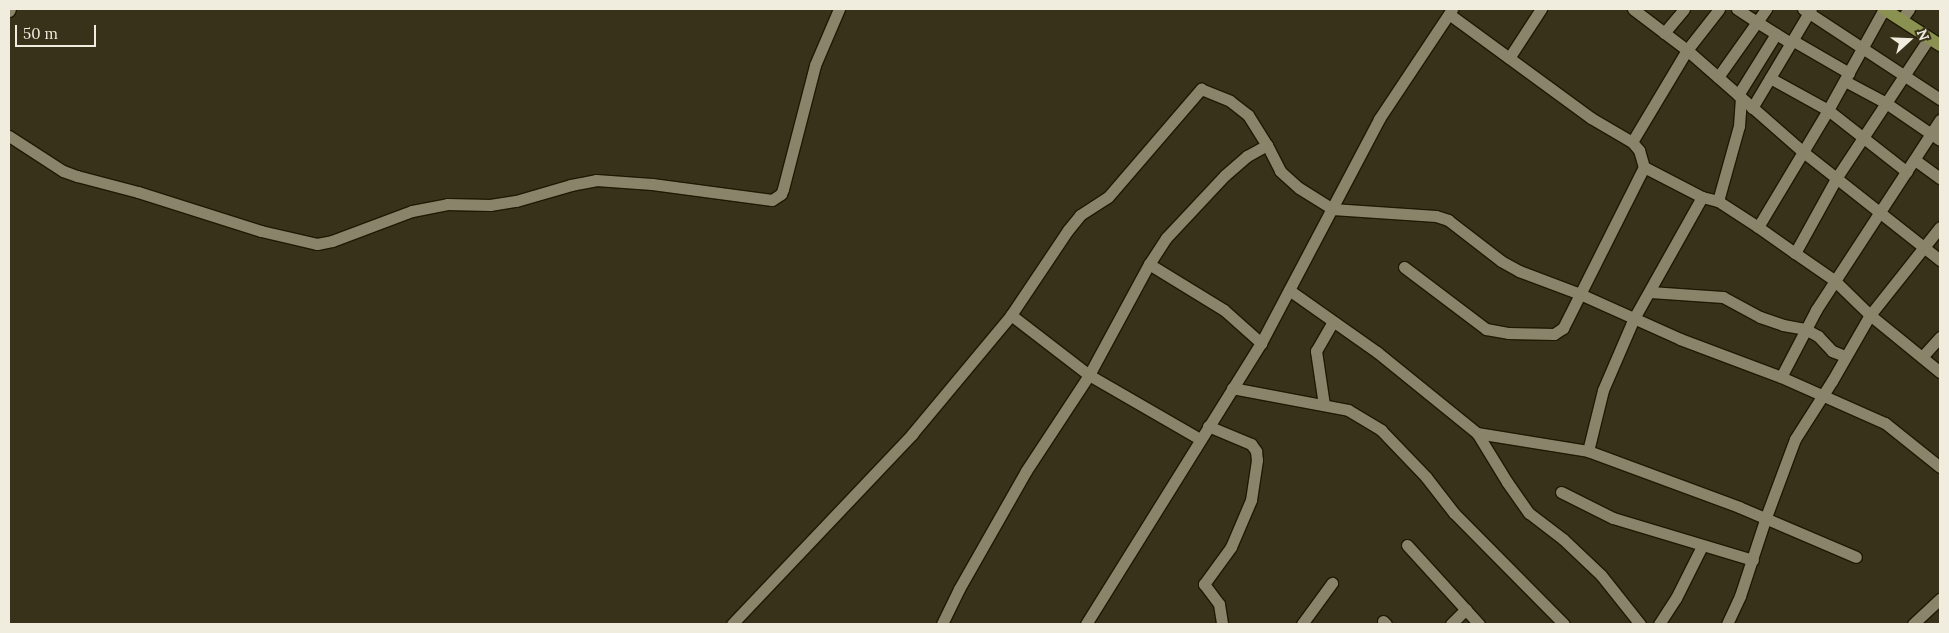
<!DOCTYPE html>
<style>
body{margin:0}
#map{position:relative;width:1949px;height:633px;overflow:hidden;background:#38321a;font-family:Lora,serif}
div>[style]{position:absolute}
.roads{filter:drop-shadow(1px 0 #1f1903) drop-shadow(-1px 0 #1f1903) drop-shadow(0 1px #1f1903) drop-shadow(0 -1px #1f1903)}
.street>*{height:11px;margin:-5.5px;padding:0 5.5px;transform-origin:5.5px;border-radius:5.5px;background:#8a846a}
.secondary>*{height:12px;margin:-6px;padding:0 6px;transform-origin:6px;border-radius:6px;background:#8b9251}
span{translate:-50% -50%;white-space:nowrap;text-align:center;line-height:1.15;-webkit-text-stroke:5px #38321a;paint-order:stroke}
.frame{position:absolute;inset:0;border:10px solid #f0ecde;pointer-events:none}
.north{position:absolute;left:1884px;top:15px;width:50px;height:50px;-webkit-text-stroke:4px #38321a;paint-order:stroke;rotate:70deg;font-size:14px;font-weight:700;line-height:20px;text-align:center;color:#f0ecde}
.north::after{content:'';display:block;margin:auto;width:18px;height:22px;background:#f0ecde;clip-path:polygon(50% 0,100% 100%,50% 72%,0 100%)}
.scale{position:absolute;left:15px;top:25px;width:81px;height:22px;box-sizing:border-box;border:2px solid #f0ecde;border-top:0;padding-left:6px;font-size:15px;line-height:18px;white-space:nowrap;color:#f0ecde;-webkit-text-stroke:4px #38321a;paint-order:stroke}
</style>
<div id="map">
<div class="roads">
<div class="street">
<i style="left:1633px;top:9px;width:68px;rotate:37.2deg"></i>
<i style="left:1687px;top:50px;width:153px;rotate:41.3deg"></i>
<i style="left:1802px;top:151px;width:176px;rotate:38.3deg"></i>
<i style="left:1737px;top:9px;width:24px;rotate:33deg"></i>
<i style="left:1757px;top:22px;width:16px;rotate:-55deg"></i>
<i style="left:1803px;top:9px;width:164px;rotate:33.3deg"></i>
<i style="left:9px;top:11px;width:2px;rotate:-63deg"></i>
<i style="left:1449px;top:14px;width:176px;rotate:36.2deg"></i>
<i style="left:1591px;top:118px;width:48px;rotate:30.3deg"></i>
<i style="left:1632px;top:142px;width:11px;rotate:49deg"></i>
<i style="left:1639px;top:150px;width:18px;rotate:74deg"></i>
<i style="left:1644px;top:167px;width:65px;rotate:27.3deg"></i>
<i style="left:1702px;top:197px;width:139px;rotate:119.3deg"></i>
<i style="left:1634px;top:318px;width:78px;rotate:113.3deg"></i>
<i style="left:1603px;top:390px;width:63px;rotate:103.8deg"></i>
<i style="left:1901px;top:20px;width:14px;rotate:-54deg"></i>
<i style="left:1664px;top:33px;width:31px;rotate:-50deg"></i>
<i style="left:1929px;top:38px;width:167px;rotate:123.5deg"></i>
<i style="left:1837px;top:177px;width:87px;rotate:118.9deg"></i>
<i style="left:1795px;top:253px;width:47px;rotate:34.7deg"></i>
<i style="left:1834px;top:280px;width:50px;rotate:44.2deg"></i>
<i style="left:1870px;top:315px;width:90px;rotate:39.2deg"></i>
<i style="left:1792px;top:40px;width:66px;rotate:30.1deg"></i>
<i style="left:1509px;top:58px;width:59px;rotate:-56.9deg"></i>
<i style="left:1718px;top:77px;width:67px;rotate:-54.7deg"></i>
<i style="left:1757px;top:22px;width:40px;rotate:32deg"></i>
<i style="left:1770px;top:78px;width:66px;rotate:28.9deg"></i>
<i style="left:1828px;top:110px;width:100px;rotate:38.1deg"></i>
<i style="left:1845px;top:81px;width:47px;rotate:28.2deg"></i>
<i style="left:1886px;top:103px;width:65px;rotate:34.4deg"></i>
<i style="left:1738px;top:95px;width:72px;rotate:-58.1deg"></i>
<i style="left:1752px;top:108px;width:115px;rotate:-59.2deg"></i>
<i style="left:9px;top:136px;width:64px;rotate:32.9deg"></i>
<i style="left:63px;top:171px;width:15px;rotate:20deg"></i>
<i style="left:77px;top:176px;width:63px;rotate:14.7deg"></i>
<i style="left:138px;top:192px;width:129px;rotate:17.6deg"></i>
<i style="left:261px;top:231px;width:57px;rotate:13.1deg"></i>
<i style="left:317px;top:244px;width:15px;rotate:-11deg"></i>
<i style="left:332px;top:241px;width:85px;rotate:-20.6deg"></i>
<i style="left:412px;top:211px;width:36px;rotate:-11deg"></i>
<i style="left:447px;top:204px;width:43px;rotate:1.3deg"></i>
<i style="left:490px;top:205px;width:26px;rotate:-9deg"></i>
<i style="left:516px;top:201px;width:57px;rotate:-16.2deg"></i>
<i style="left:571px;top:185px;width:25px;rotate:-11deg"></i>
<i style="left:596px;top:180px;width:56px;rotate:4.1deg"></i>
<i style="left:652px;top:184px;width:121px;rotate:7.6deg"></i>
<i style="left:772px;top:200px;width:11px;rotate:-34deg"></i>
<i style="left:781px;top:194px;width:5px;rotate:-68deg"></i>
<i style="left:783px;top:189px;width:128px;rotate:-75.5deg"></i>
<i style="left:815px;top:65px;width:61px;rotate:-66.8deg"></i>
<i style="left:1632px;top:142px;width:107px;rotate:-59.1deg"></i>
<i style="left:1687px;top:50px;width:52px;rotate:-52deg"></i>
<i style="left:1267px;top:145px;width:29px;rotate:63deg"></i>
<i style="left:1280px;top:171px;width:25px;rotate:42deg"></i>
<i style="left:1299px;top:188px;width:39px;rotate:32deg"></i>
<i style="left:1332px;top:209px;width:104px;rotate:3.9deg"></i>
<i style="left:1436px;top:216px;width:13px;rotate:18deg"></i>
<i style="left:1448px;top:220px;width:67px;rotate:37.7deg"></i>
<i style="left:1501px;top:261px;width:21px;rotate:29deg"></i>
<i style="left:1519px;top:271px;width:65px;rotate:20.7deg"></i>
<i style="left:1580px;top:294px;width:110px;rotate:24.2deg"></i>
<i style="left:1680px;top:339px;width:108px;rotate:20.6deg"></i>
<i style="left:1781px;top:377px;width:114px;rotate:23.9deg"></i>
<i style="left:1885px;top:423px;width:70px;rotate:38.7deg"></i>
<i style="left:1915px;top:160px;width:31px;rotate:36deg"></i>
<i style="left:1702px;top:197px;width:16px;rotate:14deg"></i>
<i style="left:1718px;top:201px;width:48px;rotate:33deg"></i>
<i style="left:1758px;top:227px;width:136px;rotate:-59.1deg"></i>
<i style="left:1828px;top:110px;width:115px;rotate:-61deg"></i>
<i style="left:1718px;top:201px;width:78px;rotate:-74.4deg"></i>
<i style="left:1739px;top:126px;width:28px;rotate:-86deg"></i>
<i style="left:1758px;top:227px;width:45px;rotate:35.1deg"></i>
<i style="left:1149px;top:264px;width:88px;rotate:31.5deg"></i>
<i style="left:1224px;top:310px;width:50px;rotate:41.7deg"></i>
<i style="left:1404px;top:267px;width:103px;rotate:37.1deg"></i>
<i style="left:1486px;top:329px;width:22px;rotate:10deg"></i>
<i style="left:1508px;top:333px;width:46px;rotate:1.2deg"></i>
<i style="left:1554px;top:334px;width:11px;rotate:-34deg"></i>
<i style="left:1563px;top:328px;width:180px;rotate:-63.3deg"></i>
<i style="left:1289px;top:290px;width:108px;rotate:35.2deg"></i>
<i style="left:1377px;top:352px;width:129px;rotate:39deg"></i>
<i style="left:1477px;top:433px;width:57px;rotate:58.5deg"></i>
<i style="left:1507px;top:482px;width:38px;rotate:55deg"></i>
<i style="left:1529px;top:513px;width:43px;rotate:37.4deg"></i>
<i style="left:1563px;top:539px;width:52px;rotate:43.5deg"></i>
<i style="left:1601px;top:575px;width:63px;rotate:51.5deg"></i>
<i style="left:1650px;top:292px;width:73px;rotate:3.9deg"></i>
<i style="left:1723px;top:297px;width:42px;rotate:28.4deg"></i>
<i style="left:1760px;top:317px;width:24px;rotate:19deg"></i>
<i style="left:1783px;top:325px;width:22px;rotate:10deg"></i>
<i style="left:1805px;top:329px;width:15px;rotate:28deg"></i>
<i style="left:1818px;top:336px;width:21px;rotate:47deg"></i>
<i style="left:1832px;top:351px;width:14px;rotate:21deg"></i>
<i style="left:1011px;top:315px;width:98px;rotate:37.6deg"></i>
<i style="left:1089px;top:375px;width:128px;rotate:30deg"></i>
<i style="left:1922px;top:357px;width:27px;rotate:-48deg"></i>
<i style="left:1781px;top:377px;width:76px;rotate:-62.4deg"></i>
<i style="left:1816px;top:310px;width:227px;rotate:-56.9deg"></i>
<i style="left:1232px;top:388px;width:118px;rotate:10.7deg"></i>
<i style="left:1348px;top:410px;width:39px;rotate:31deg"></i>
<i style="left:1381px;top:430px;width:65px;rotate:46.2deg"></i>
<i style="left:1426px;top:477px;width:46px;rotate:52.1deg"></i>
<i style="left:1454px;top:513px;width:156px;rotate:45.3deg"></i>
<i style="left:1324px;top:405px;width:55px;rotate:-98.4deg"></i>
<i style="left:1316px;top:351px;width:34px;rotate:-60deg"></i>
<i style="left:1208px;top:426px;width:47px;rotate:22.7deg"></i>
<i style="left:1251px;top:444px;width:9px;rotate:54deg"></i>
<i style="left:1256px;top:451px;width:9px;rotate:84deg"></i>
<i style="left:1257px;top:460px;width:40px;rotate:98.5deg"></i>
<i style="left:1251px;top:500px;width:51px;rotate:113.1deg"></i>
<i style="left:1231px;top:547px;width:46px;rotate:126.1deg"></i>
<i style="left:1204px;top:584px;width:25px;rotate:53deg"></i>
<i style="left:1219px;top:604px;width:20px;rotate:81deg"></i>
<i style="left:1477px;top:433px;width:112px;rotate:9.2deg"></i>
<i style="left:1588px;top:451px;width:161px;rotate:20.3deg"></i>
<i style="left:1739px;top:507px;width:127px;rotate:23.1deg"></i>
<i style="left:1561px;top:492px;width:58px;rotate:26.6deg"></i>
<i style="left:1613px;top:518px;width:146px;rotate:16.7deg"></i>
<i style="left:1407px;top:545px;width:107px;rotate:47.7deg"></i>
<i style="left:1383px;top:621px;width:4px;rotate:45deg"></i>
<i style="left:732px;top:624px;width:262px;rotate:-46.5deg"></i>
<i style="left:912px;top:434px;width:155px;rotate:-50.2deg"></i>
<i style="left:1011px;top:315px;width:102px;rotate:-56.2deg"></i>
<i style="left:1068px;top:230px;width:19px;rotate:-51deg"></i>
<i style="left:1080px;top:215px;width:33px;rotate:-33deg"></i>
<i style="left:1108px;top:197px;width:143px;rotate:-49.3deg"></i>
<i style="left:1201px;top:89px;width:31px;rotate:22deg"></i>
<i style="left:1230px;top:101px;width:23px;rotate:38deg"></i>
<i style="left:1248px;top:115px;width:36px;rotate:58deg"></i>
<i style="left:1267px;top:145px;width:23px;rotate:151deg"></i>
<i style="left:1247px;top:156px;width:29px;rotate:139deg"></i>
<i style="left:1225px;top:175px;width:86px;rotate:133.1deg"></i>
<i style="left:1166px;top:238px;width:31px;rotate:123deg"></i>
<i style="left:1149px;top:264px;width:126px;rotate:118.4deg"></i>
<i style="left:1089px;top:375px;width:115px;rotate:123.3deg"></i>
<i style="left:1026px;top:471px;width:136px;rotate:119.6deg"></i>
<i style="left:959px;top:589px;width:39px;rotate:116deg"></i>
<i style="left:1086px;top:624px;width:331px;rotate:-58.1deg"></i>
<i style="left:1261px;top:343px;width:253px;rotate:-62.2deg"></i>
<i style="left:1379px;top:119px;width:132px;rotate:-56.4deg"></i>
<i style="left:1302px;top:624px;width:51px;rotate:-53.8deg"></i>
<i style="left:1451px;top:624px;width:21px;rotate:-45deg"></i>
<i style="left:1659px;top:624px;width:31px;rotate:-57deg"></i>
<i style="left:1676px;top:598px;width:58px;rotate:-63.4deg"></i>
<i style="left:1727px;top:624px;width:31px;rotate:-65deg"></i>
<i style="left:1740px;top:596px;width:83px;rotate:-71.8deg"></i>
<i style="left:1766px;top:517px;width:83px;rotate:-69.6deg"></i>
<i style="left:1795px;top:439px;width:69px;rotate:-57.5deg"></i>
<i style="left:1832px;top:381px;width:76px;rotate:-60.1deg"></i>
<i style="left:1870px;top:315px;width:112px;rotate:-51.5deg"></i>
<i style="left:1913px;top:624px;width:37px;rotate:-43deg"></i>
</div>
<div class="secondary">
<i style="left:1884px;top:9px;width:67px;rotate:32.7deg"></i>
</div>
</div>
<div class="frame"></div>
<div class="north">N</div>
<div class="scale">50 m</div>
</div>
